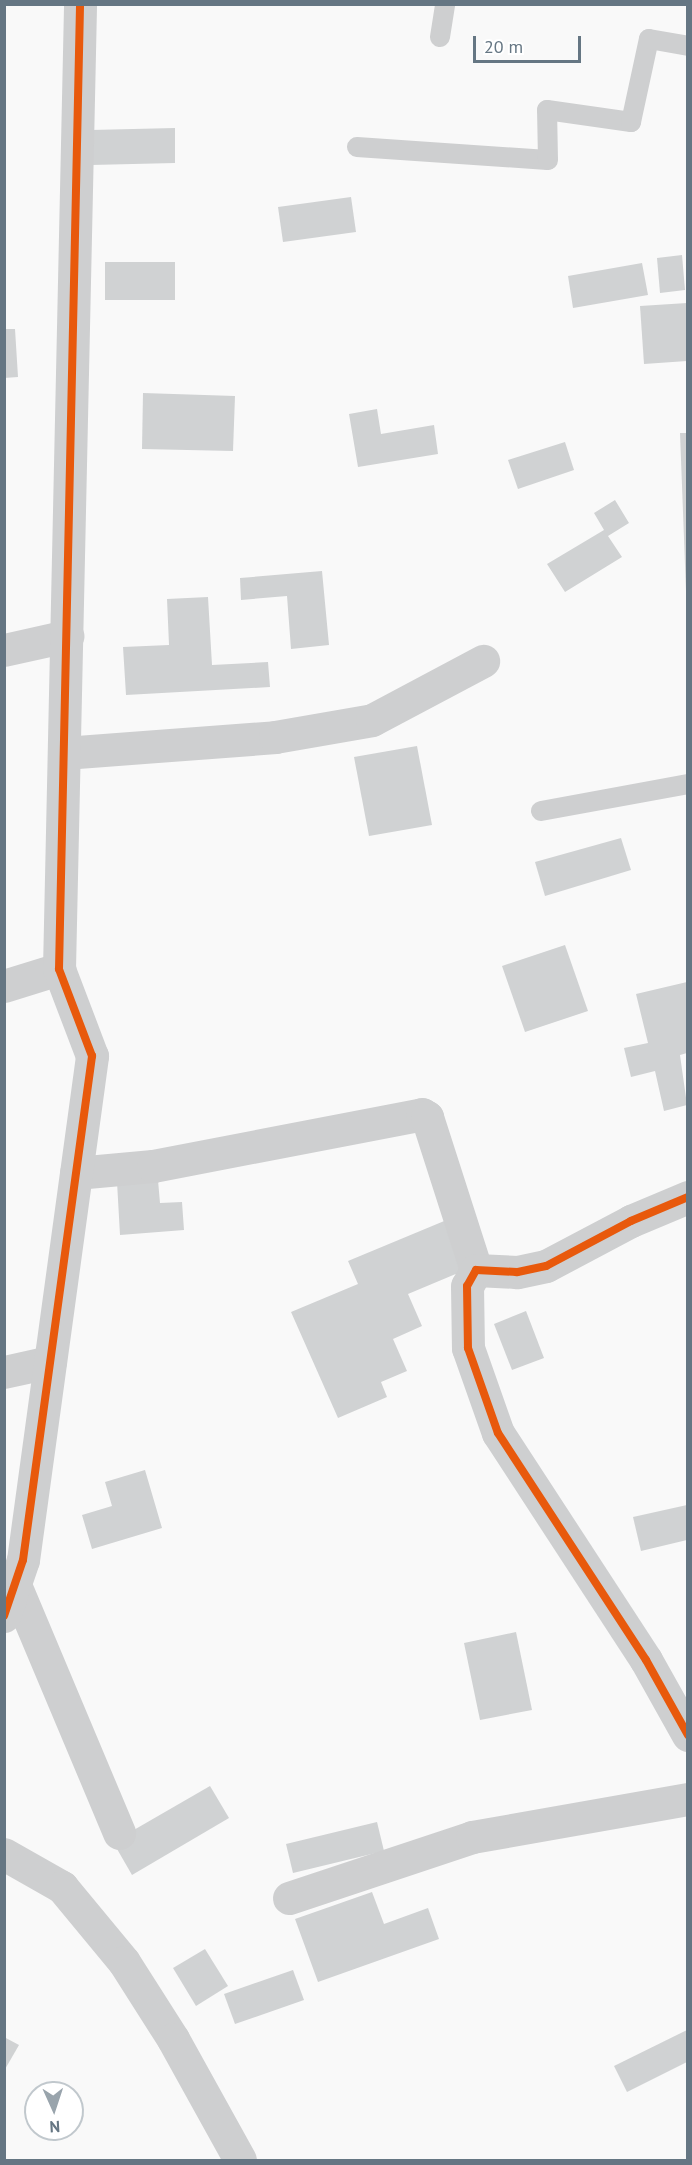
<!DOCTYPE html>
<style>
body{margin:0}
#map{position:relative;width:692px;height:2165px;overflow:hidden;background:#f9f9f9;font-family:"PT Sans",sans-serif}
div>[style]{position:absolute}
.building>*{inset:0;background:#d0d2d3}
.lane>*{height:20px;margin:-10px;padding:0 10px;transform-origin:10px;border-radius:10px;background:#cecfd0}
.street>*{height:33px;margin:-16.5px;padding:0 16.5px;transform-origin:16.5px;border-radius:16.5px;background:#cecfd0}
.cycleway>*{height:8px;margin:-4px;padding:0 4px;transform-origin:4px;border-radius:4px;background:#e8590c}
span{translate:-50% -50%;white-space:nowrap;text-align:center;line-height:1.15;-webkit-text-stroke:6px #fff;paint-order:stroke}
.frame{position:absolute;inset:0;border:6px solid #657683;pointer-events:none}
.north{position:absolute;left:24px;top:2081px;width:60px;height:60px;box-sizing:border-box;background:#fff;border:2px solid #c1c8cd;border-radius:50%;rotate:177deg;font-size:16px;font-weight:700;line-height:24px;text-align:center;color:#657683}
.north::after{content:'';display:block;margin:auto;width:21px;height:27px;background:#99a4ac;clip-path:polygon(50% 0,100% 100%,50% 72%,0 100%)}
.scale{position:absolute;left:473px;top:36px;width:108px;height:27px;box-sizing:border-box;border:3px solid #657683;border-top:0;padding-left:8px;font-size:18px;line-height:21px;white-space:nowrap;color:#657683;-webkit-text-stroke:4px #fff;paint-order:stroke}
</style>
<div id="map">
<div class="building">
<i style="clip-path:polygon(175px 128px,175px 163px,91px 165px,91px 130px)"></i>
<i style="clip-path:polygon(351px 197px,356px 232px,283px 242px,278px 207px)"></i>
<i style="clip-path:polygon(682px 255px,685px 290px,660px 293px,657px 258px)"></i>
<i style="clip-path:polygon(105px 262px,175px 262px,175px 300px,105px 300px)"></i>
<i style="clip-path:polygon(642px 263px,648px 295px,573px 308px,568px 276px)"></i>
<i style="clip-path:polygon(687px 303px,687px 361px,644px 364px,640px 306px)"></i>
<i style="clip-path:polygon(4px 329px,15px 329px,18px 377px,4px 378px)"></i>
<i style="clip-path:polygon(143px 393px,235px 396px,233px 451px,142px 449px)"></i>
<i style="clip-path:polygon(377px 409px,381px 434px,434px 425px,438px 454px,358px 467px,349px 414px)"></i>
<i style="clip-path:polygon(680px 433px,687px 433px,687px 591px,686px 591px)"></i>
<i style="clip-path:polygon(565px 442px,574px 470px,518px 489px,508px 460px)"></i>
<i style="clip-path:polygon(615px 500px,629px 523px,608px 536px,622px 557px,565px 592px,547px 564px,604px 530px,594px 513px)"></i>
<i style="clip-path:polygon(322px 571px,329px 645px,291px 649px,287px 596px,241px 600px,240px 578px)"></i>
<i style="clip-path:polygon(208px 597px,212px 665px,268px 662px,270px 687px,126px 695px,123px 647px,169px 645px,167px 599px)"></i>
<i style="clip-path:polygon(417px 746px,432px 825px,369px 836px,354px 757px)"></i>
<i style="clip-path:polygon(621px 838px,631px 870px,545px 896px,535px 862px)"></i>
<i style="clip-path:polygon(565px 945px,588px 1011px,525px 1032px,502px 966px)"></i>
<i style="clip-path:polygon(687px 982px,687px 1053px,680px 1055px,687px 1105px,664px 1111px,655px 1071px,631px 1077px,624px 1048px,648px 1043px,636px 994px)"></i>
<i style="clip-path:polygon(158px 1180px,160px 1203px,182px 1202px,184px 1230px,120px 1235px,117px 1182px)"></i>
<i style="clip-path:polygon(449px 1219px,470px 1268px,408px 1294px,422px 1326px,393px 1339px,407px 1371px,381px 1382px,387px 1397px,338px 1418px,291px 1312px,358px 1284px,348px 1261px)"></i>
<i style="clip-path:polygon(526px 1311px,544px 1358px,512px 1370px,494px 1324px)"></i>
<i style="clip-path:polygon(145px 1470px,162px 1528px,92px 1549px,82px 1515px,112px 1506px,105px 1482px)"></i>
<i style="clip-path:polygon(687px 1505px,687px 1540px,641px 1551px,633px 1517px)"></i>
<i style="clip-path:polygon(516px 1632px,532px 1710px,480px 1720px,464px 1643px)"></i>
<i style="clip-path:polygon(210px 1786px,229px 1818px,132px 1875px,113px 1842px)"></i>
<i style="clip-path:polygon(377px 1822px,384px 1851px,293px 1873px,286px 1844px)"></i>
<i style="clip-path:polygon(372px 1892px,384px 1924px,428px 1908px,439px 1939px,318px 1982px,295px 1919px)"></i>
<i style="clip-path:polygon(205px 1949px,228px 1986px,196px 2006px,173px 1968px)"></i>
<i style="clip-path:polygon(293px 1970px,304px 2000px,235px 2024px,224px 1994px)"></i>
<i style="clip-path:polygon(687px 2030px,687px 2062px,627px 2092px,614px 2066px)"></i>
<i style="clip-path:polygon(4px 2037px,19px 2045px,4px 2071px)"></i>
</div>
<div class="lane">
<i style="left:440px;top:37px;width:33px;rotate:-81deg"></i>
<i style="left:357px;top:147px;width:191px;rotate:3.9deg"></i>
<i style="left:548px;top:160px;width:50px;rotate:-91.1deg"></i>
<i style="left:547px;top:110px;width:85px;rotate:8.1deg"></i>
<i style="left:631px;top:122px;width:85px;rotate:-77.8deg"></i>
<i style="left:649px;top:39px;width:40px;rotate:10deg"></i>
<i style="left:541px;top:811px;width:149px;rotate:-10.4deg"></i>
</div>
<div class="street">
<i style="left:4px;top:650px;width:65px;rotate:-12.5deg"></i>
<i style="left:64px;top:753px;width:212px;rotate:-4.3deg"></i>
<i style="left:275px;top:737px;width:98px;rotate:-9.9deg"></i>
<i style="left:372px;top:720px;width:126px;rotate:-28deg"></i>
<i style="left:4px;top:986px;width:58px;rotate:-17.2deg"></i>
<i style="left:76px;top:1173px;width:77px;rotate:-5.2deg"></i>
<i style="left:153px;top:1166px;width:274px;rotate:-10.9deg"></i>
<i style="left:422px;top:1114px;width:6px;rotate:31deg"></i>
<i style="left:427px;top:1117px;width:161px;rotate:72.2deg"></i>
<i style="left:688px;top:1197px;width:62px;rotate:157.2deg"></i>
<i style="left:631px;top:1221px;width:96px;rotate:152.1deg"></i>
<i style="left:546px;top:1266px;width:30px;rotate:168deg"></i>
<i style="left:517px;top:1272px;width:41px;rotate:-177.2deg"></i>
<i style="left:476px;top:1270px;width:18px;rotate:119deg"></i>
<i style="left:467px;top:1286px;width:62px;rotate:89.1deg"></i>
<i style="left:468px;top:1348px;width:90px;rotate:70.6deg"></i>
<i style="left:498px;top:1433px;width:271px;rotate:56.9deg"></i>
<i style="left:646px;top:1660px;width:86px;rotate:60.8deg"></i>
<i style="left:4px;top:1372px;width:47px;rotate:-12.3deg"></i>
<i style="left:15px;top:1585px;width:269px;rotate:67.2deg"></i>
<i style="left:4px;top:1616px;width:59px;rotate:-71.3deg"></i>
<i style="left:23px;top:1560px;width:509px;rotate:-82.2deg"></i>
<i style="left:92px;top:1056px;width:93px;rotate:-110.8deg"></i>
<i style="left:59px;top:969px;width:965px;rotate:-88.75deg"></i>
<i style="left:4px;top:1854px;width:67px;rotate:29.6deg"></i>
<i style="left:62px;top:1887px;width:97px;rotate:50.4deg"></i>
<i style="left:124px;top:1962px;width:91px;rotate:57.5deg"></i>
<i style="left:173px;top:2039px;width:138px;rotate:61deg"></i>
<i style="left:289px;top:1898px;width:193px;rotate:-18.4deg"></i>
<i style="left:472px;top:1837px;width:219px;rotate:-10deg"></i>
</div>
<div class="cycleway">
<i style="left:688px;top:1197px;width:62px;rotate:157.2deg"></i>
<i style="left:631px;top:1221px;width:96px;rotate:152.1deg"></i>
<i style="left:546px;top:1266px;width:30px;rotate:168deg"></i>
<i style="left:517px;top:1272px;width:41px;rotate:-177.2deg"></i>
<i style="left:476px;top:1270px;width:18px;rotate:119deg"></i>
<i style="left:467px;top:1286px;width:62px;rotate:89.1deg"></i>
<i style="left:468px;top:1348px;width:90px;rotate:70.6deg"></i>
<i style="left:498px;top:1433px;width:271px;rotate:56.9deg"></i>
<i style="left:646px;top:1660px;width:86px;rotate:60.8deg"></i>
<i style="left:4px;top:1616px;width:59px;rotate:-71.3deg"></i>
<i style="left:23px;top:1560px;width:509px;rotate:-82.2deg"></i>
<i style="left:92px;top:1056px;width:93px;rotate:-110.8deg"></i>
<i style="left:59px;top:969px;width:965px;rotate:-88.75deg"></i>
</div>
<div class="frame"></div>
<div class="north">N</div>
<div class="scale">20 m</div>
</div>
